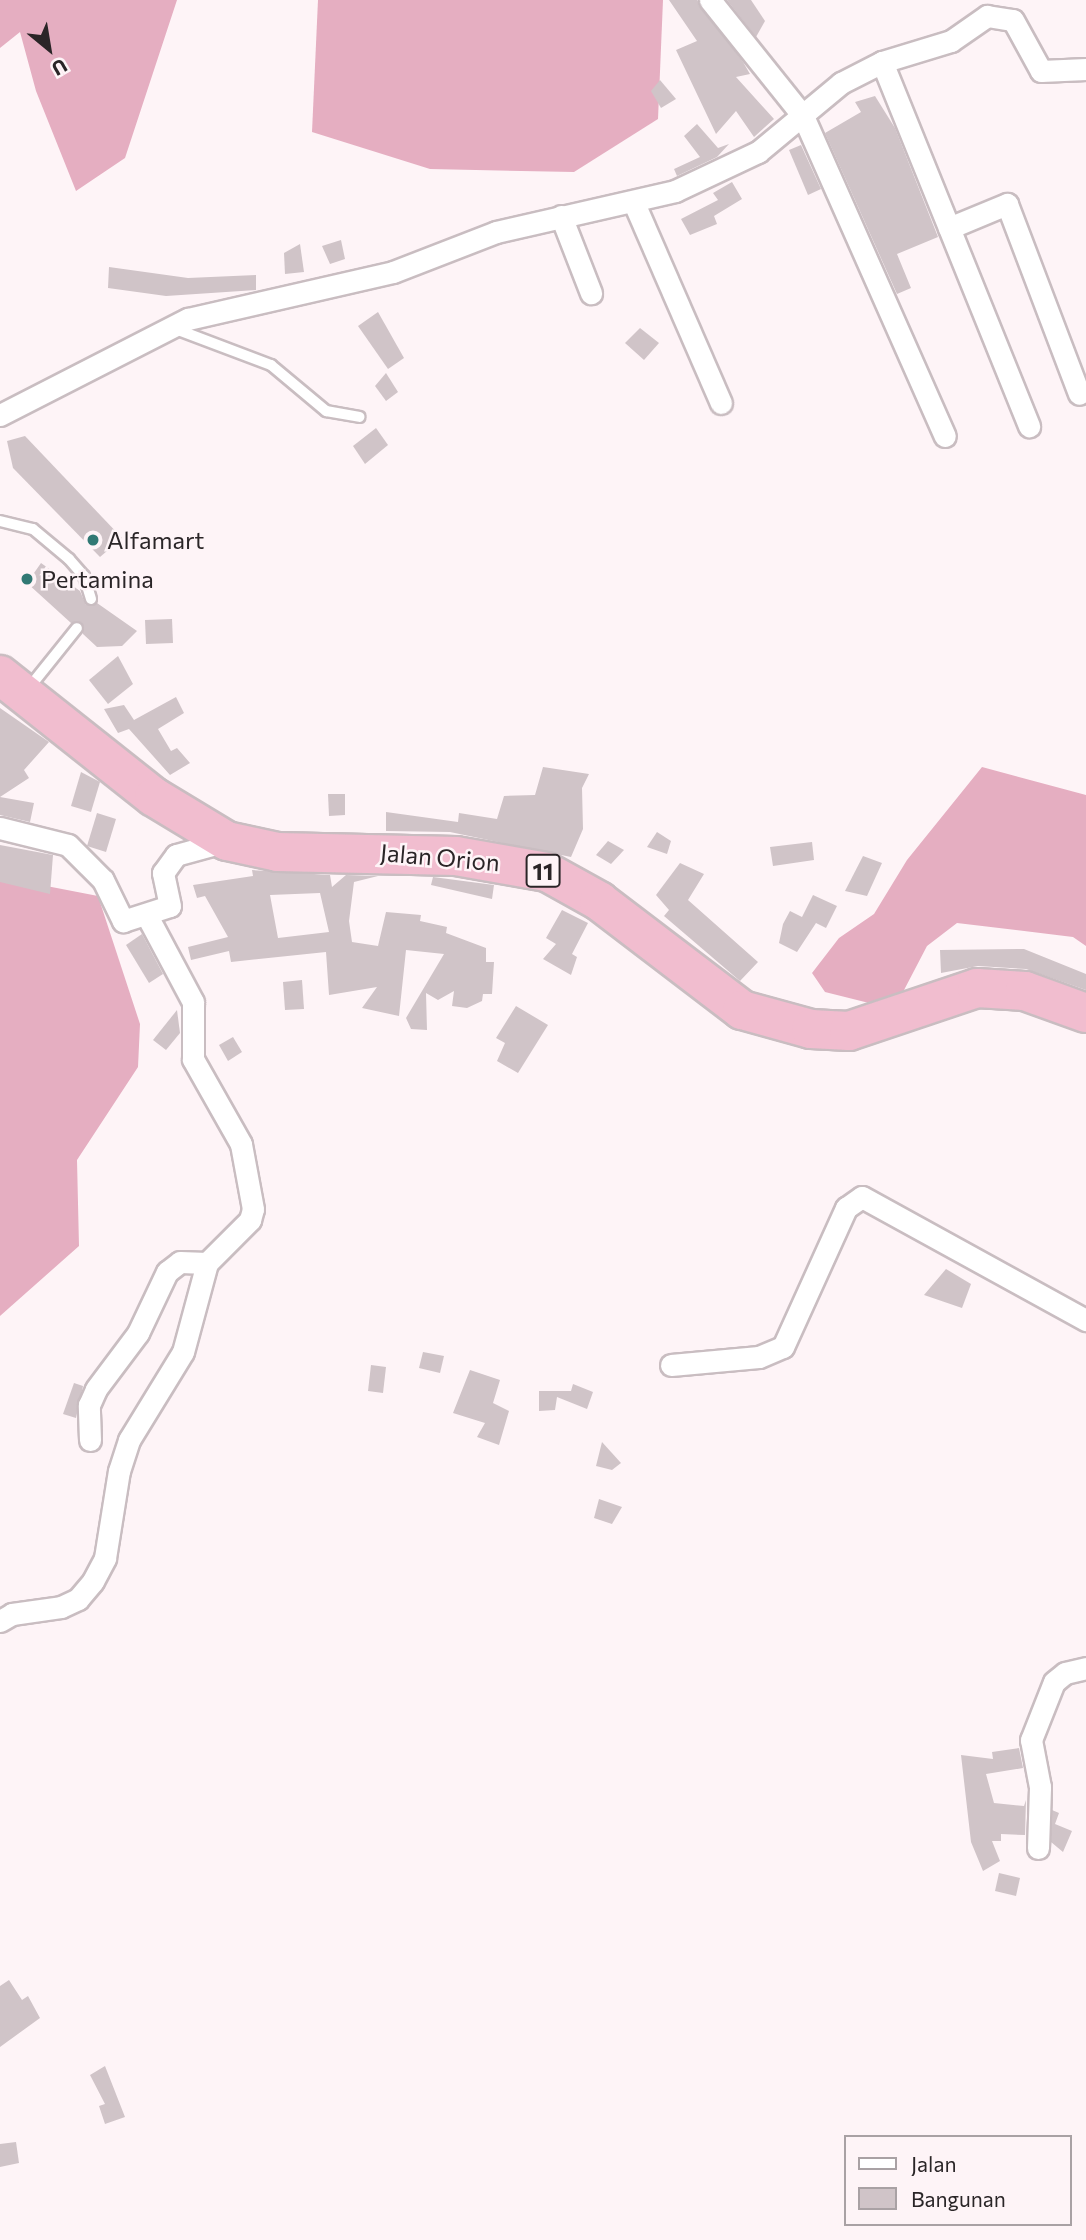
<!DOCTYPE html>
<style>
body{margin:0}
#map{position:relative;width:1086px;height:2240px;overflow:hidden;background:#fef4f7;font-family:Commissioner,sans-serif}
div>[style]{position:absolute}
.forest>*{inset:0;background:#e5aec1}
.building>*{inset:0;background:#d0c4c8}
.roads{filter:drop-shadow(2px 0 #c9bdc1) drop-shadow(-2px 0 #c9bdc1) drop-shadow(0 2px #c9bdc1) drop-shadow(0 -2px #c9bdc1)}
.lane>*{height:10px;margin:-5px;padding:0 5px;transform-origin:5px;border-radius:5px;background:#fff}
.street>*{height:21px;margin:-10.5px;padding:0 10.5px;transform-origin:10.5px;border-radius:10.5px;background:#fff}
.highway>*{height:38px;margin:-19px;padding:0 19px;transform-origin:19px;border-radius:19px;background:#f1bdcf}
.dots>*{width:19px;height:19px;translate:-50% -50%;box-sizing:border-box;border:4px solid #fef4f7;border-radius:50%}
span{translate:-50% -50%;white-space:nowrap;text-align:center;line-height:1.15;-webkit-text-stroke:5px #fef4f7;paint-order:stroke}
.shield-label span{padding:2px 5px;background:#fef4f7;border:2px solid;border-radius:5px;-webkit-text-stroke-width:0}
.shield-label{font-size:23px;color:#2a2527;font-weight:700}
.poi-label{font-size:24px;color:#2a2527}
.left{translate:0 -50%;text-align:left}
.street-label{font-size:24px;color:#2a2527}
.legend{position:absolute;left:844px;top:2135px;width:228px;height:91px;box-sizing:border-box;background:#fef4f7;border:2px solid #a9a1a4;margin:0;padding:9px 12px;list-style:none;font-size:21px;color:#2a2527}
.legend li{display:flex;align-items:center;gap:14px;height:35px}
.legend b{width:35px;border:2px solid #a9a1a4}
.north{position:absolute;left:14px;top:14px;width:70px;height:70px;-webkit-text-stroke:5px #fef4f7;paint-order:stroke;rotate:150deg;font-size:19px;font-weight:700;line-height:28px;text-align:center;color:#2a2527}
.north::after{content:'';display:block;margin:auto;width:24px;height:32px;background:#2a2527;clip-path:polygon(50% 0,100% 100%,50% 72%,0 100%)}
</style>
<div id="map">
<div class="forest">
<i style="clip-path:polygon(0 0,177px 0,125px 158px,76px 191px,36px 91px,20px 32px,0 48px)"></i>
<i style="clip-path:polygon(318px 0,663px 0,658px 119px,574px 172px,430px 169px,312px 132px)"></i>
<i style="clip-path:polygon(982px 767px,1086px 795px,1086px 946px,1073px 937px,957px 923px,927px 946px,903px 992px,873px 1004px,825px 992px,812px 973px,839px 938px,874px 914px,907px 860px)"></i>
<i style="clip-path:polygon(0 877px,98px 896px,140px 1024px,138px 1067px,77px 1160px,79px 1246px,0 1316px)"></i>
</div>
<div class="building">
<i style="clip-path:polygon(669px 0,697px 0,743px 62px,750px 74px,736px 77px,774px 119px,754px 137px,736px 111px,716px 134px,676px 50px,697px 41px)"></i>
<i style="clip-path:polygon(727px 0,751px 0,765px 21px,756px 37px)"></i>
<i style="clip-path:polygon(660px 80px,676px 99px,661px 108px,651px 91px)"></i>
<i style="clip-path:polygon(875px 96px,895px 128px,938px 237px,897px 254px,911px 288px,897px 294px,825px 133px,861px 112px,855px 102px)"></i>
<i style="clip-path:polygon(697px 124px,718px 148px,729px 144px,717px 157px,677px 176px,674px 169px,700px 157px,684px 136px)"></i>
<i style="clip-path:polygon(801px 145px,821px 189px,808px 195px,789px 150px)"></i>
<i style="clip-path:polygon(732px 182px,742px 199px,714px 216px,717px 224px,690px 235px,681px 219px,718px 200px,713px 193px)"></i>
<i style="clip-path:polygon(341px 240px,345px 259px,330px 264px,322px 246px)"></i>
<i style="clip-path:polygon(300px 244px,304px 272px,285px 274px,284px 253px)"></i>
<i style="clip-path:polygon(109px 267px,188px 278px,256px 275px,256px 290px,166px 296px,108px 288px)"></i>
<i style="clip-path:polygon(378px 312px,404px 358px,388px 369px,358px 326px)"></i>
<i style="clip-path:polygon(640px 328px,659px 343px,644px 360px,625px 343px)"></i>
<i style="clip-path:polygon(386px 373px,398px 392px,386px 401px,375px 386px)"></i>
<i style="clip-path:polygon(376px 428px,388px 445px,365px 464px,353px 446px)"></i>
<i style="clip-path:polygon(25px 436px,122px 538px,100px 557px,13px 468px,7px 441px)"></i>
<i style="clip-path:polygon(41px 563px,80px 591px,86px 605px,97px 603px,137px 631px,122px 646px,97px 647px,83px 634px,82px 622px,71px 623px,27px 583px)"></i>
<i style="clip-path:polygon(172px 619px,173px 643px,146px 644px,145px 620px)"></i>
<i style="clip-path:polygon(118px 656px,133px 684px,108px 704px,89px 680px)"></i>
<i style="clip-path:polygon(176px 697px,184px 713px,158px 729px,171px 751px,177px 748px,190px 763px,170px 775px,129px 729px,118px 733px,104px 709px,124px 705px,134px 720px)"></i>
<i style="clip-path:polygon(0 708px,49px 742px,24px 770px,29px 778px,0 797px,34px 803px,30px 822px,0 815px)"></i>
<i style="clip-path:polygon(543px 767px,589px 774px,582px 788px,583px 829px,571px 857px,450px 832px,386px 831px,386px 812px,458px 822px,459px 813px,497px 819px,504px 796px,535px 795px)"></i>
<i style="clip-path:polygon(81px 772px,100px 782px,91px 812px,71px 806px)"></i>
<i style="clip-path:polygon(328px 794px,345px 794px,345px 815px,329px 816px)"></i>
<i style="clip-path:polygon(97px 813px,116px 819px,106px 852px,87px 846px)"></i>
<i style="clip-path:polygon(657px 832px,671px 841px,667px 854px,647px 847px)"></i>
<i style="clip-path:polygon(608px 841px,624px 850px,611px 864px,596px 855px)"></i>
<i style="clip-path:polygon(812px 842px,814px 860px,773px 866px,770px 847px)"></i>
<i style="clip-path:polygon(0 845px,53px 855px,50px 894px,0 882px)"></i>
<i style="clip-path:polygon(863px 856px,882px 863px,867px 896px,845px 891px)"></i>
<i style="clip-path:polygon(680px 863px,704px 874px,688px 900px,758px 962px,740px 981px,664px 916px,669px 910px,656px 895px)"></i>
<i style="clip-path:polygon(evenodd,252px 870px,330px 875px,332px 887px,346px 875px,378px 876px,354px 882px,349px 921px,352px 942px,378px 946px,386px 912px,421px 915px,420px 921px,447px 927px,446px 933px,486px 948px,486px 962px,494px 962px,492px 994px,483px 994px,482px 1001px,467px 1008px,452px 1006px,454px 991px,438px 1000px,426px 993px,427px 1030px,411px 1029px,406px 1018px,444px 954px,406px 950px,399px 1016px,362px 1008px,377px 987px,329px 995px,326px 952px,231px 962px,229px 951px,191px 960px,188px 947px,228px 937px,205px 896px,197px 898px,193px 885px,253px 876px,252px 870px,320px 893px,329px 932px,278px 938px,270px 895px,320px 893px)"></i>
<i style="clip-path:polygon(433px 877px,494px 885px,492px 899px,431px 885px)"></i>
<i style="clip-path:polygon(813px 895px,837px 906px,826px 928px,816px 923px,797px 952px,779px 943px,783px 924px,790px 911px,802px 917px)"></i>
<i style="clip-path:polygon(562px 910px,588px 923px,572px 954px,577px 957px,571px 975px,543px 959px,556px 944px,546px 938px)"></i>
<i style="clip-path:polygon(142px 934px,163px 974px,149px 983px,126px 945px)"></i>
<i style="clip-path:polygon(1024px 949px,1086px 974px,1086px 990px,1026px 969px,978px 966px,941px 973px,940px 950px)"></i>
<i style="clip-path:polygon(302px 980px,304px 1009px,285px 1010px,283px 982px)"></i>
<i style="clip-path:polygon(516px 1006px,548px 1025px,518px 1073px,497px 1061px,505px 1043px,496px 1038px)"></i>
<i style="clip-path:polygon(177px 1010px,180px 1033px,166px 1050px,153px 1040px)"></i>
<i style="clip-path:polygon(233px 1037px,242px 1052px,228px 1061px,219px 1045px)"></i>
<i style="clip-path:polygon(946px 1269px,971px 1284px,962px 1308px,924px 1295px)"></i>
<i style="clip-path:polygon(423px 1352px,444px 1356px,440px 1373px,419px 1368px)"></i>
<i style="clip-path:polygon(371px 1365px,386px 1367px,383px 1393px,368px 1391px)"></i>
<i style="clip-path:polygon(470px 1370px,500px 1380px,493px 1403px,509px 1411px,499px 1445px,477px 1437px,485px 1423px,453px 1413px)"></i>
<i style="clip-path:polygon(74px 1383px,83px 1386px,76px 1418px,63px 1414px)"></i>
<i style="clip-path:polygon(573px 1384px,593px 1392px,587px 1409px,557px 1397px,555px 1410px,539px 1411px,539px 1391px,571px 1391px)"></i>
<i style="clip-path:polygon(602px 1442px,621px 1463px,612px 1470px,596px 1466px)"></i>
<i style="clip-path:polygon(599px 1499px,622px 1507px,612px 1524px,594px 1518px)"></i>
<i style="clip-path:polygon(1019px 1748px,1023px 1768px,986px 1774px,994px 1803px,1024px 1806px,1026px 1800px,1025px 1835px,1001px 1834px,1001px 1841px,992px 1841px,1000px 1861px,983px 1871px,971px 1842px,961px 1755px,993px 1759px,992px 1752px)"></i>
<i style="clip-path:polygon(1052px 1810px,1059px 1813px,1055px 1824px,1072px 1831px,1063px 1852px,1051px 1842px)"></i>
<i style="clip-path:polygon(999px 1873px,1020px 1878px,1016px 1896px,995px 1891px)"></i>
<i style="clip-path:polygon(9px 1980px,22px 2000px,28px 1996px,40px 2018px,0 2047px,0 1986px)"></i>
<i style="clip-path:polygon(105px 2066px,125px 2117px,105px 2124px,99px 2106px,105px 2104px,90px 2075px)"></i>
<i style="clip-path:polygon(16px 2142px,19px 2163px,0 2167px,0 2144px)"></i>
</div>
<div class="roads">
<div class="lane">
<i style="left:173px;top:328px;width:105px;rotate:20.7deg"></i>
<i style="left:271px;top:365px;width:72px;rotate:39.9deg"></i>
<i style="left:326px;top:411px;width:34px;rotate:10deg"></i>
<i style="left:0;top:521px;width:34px;rotate:14deg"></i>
<i style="left:33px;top:529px;width:47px;rotate:39.8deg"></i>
<i style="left:69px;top:559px;width:23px;rotate:49deg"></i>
<i style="left:84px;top:576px;width:24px;rotate:73deg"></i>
<i style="left:28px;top:689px;width:78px;rotate:-51.2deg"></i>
</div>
<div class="street">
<i style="left:710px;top:0;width:149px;rotate:51.3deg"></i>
<i style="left:803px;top:116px;width:350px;rotate:66.1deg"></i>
<i style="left:882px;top:62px;width:393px;rotate:68deg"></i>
<i style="left:634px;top:203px;width:218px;rotate:66.5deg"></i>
<i style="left:561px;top:216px;width:83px;rotate:68.7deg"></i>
<i style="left:949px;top:228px;width:63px;rotate:-22.5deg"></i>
<i style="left:1007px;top:204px;width:203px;rotate:69.2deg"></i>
<i style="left:0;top:415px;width:211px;rotate:-27.1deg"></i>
<i style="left:188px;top:319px;width:210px;rotate:-12.9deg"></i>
<i style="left:393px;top:272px;width:110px;rotate:-21.2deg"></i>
<i style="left:496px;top:232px;width:184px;rotate:-12.9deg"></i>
<i style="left:675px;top:191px;width:92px;rotate:-25.2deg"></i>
<i style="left:758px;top:152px;width:108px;rotate:-39.7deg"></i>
<i style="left:841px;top:83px;width:46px;rotate:-27.1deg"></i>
<i style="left:882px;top:62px;width:72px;rotate:-16.9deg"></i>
<i style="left:951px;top:41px;width:44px;rotate:-34.8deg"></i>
<i style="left:987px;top:16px;width:26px;rotate:9deg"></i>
<i style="left:1013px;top:20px;width:58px;rotate:61.2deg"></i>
<i style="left:1041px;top:71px;width:45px;rotate:-2.5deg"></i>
<i style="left:0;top:828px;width:70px;rotate:14deg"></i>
<i style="left:68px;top:845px;width:49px;rotate:45deg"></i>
<i style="left:103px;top:880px;width:46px;rotate:64deg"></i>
<i style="left:123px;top:921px;width:49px;rotate:-17.7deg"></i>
<i style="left:170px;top:906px;width:34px;rotate:-102deg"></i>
<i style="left:163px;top:873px;width:22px;rotate:-54deg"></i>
<i style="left:176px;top:855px;width:53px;rotate:-15.4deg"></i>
<i style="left:671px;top:1365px;width:88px;rotate:-5.2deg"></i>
<i style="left:759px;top:1357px;width:26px;rotate:-23deg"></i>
<i style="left:783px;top:1347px;width:153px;rotate:-65.6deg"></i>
<i style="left:846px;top:1208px;width:19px;rotate:-35deg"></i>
<i style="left:862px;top:1197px;width:256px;rotate:28.8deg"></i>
<i style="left:90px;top:1440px;width:35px;rotate:-92deg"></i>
<i style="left:89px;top:1405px;width:17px;rotate:-66deg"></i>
<i style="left:96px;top:1389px;width:70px;rotate:-53.1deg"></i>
<i style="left:138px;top:1333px;width:68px;rotate:-64.6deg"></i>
<i style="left:167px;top:1272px;width:16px;rotate:-38deg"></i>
<i style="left:180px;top:1262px;width:27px;rotate:2deg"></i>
<i style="left:0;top:1621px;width:14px;rotate:-30deg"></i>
<i style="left:12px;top:1614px;width:49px;rotate:-8.1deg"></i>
<i style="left:61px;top:1607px;width:19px;rotate:-25deg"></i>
<i style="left:78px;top:1599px;width:23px;rotate:-50deg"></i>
<i style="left:93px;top:1581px;width:26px;rotate:-62deg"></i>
<i style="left:105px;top:1558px;width:88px;rotate:-80.9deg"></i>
<i style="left:119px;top:1471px;width:33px;rotate:-72deg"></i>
<i style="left:129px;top:1440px;width:103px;rotate:-58.5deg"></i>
<i style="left:183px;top:1352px;width:92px;rotate:-74.9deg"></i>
<i style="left:207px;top:1263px;width:61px;rotate:-45deg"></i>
<i style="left:250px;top:1220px;width:11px;rotate:-75deg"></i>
<i style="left:253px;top:1209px;width:66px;rotate:-100.5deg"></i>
<i style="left:241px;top:1144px;width:98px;rotate:-119.5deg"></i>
<i style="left:193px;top:1059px;width:57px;rotate:-90deg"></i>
<i style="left:193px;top:1002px;width:98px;rotate:-118.1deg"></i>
<i style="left:1038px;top:1848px;width:61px;rotate:-88.1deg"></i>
<i style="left:1040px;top:1787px;width:48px;rotate:-100.8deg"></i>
<i style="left:1031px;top:1740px;width:62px;rotate:-68.4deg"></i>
<i style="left:1054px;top:1682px;width:14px;rotate:-39deg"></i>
<i style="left:1065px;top:1673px;width:22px;rotate:-13deg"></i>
</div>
<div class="highway">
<i style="left:0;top:675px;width:196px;rotate:38.4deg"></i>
<i style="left:154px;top:797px;width:85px;rotate:31.1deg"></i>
<i style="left:227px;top:841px;width:52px;rotate:12.2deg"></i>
<i style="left:278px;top:852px;width:178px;rotate:1.3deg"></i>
<i style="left:456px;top:856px;width:92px;rotate:10deg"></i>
<i style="left:547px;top:872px;width:60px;rotate:29.1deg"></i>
<i style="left:599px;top:901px;width:180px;rotate:37.3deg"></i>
<i style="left:742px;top:1010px;width:72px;rotate:15.4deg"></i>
<i style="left:811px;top:1029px;width:38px;rotate:3deg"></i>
<i style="left:849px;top:1031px;width:135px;rotate:-18.6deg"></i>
<i style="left:977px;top:988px;width:48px;rotate:3.6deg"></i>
<i style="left:1025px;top:991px;width:65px;rotate:19.8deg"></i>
</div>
</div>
<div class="dots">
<i style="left:93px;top:540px;background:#317974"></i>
<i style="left:27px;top:579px;background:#317974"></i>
</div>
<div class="shield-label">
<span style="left:543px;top:871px">11</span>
</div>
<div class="poi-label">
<span class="left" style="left:107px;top:540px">Alfamart</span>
<span class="left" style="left:41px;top:579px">Pertamina</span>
</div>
<div class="street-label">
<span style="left:440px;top:857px;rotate:5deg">Jalan Orion</span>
</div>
<ul class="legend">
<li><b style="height:9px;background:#fff"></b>Jalan</li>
<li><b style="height:19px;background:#d0c4c8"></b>Bangunan</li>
</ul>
<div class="north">U</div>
</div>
